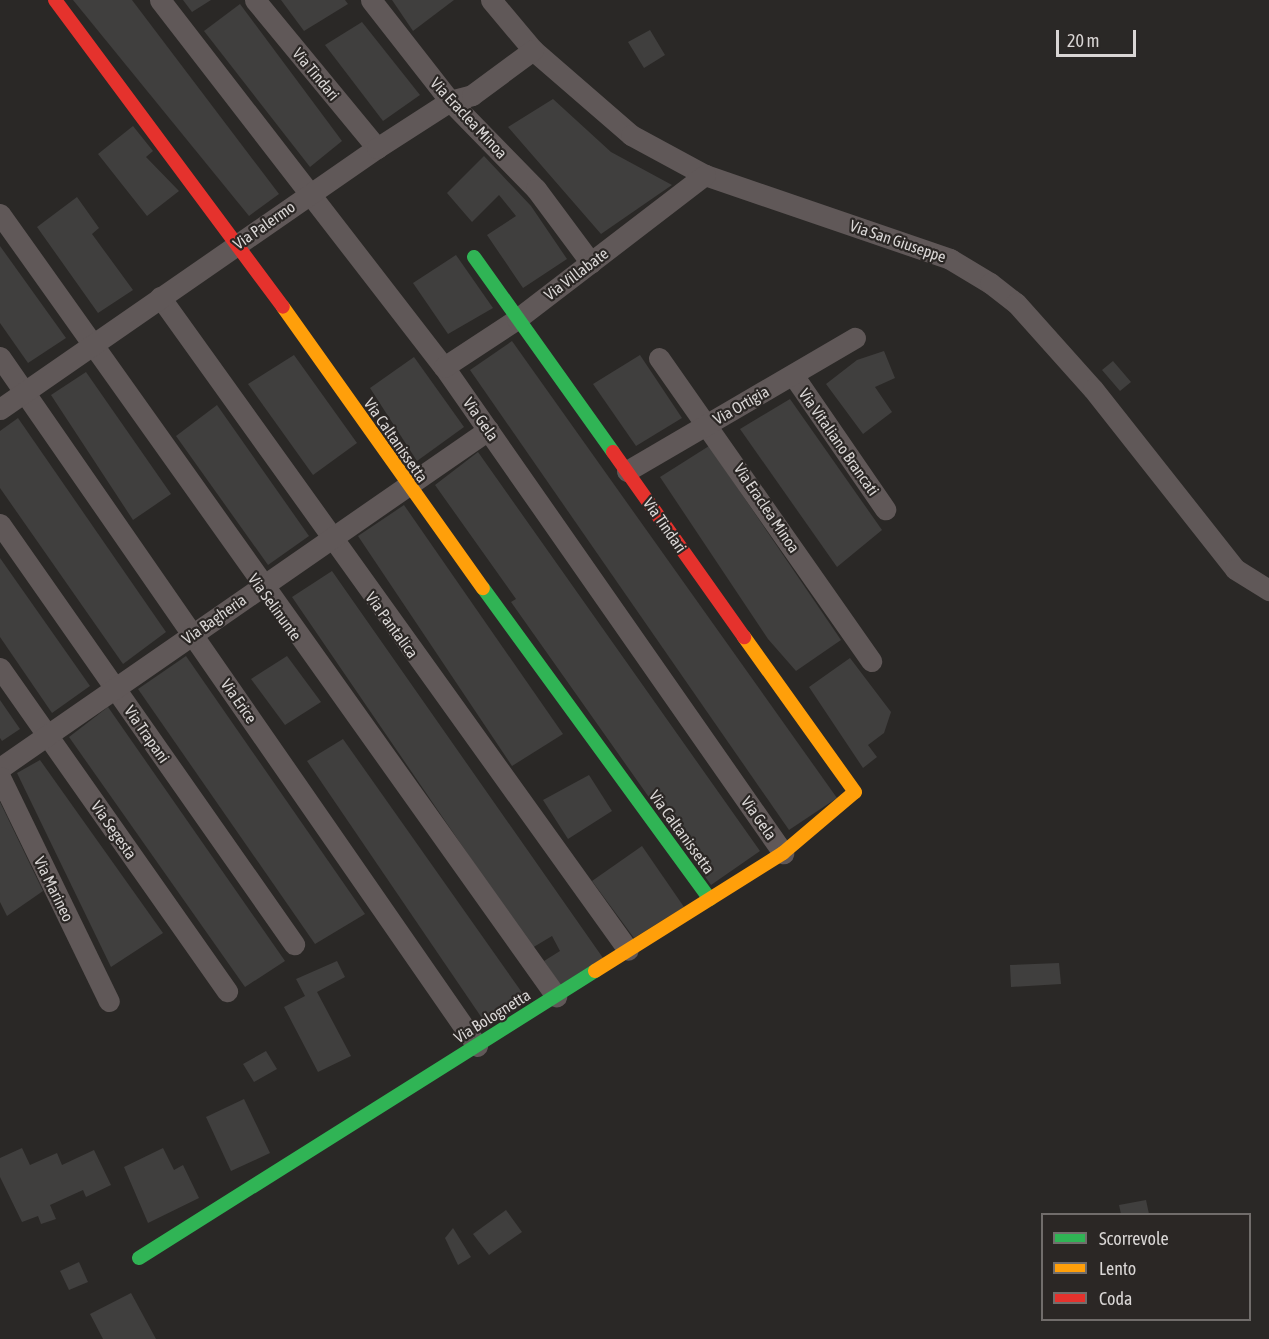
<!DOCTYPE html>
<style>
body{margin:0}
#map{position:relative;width:1269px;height:1339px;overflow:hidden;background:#2a2826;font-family:"Asap Condensed",sans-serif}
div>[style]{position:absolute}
.building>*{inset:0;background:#403f3e}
.street>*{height:21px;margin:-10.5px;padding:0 10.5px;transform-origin:10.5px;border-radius:10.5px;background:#605858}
.fast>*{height:14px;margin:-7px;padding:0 7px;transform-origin:7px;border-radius:7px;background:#30b455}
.slow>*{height:14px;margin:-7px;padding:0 7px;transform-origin:7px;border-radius:7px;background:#ff9f0a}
.jam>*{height:14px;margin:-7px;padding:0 7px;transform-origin:7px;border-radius:7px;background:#e5322d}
span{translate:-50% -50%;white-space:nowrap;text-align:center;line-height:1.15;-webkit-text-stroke:4.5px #2b2725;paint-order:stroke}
.street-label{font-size:16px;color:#d9d6d5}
.legend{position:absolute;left:1041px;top:1213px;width:210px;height:108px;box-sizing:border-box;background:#2b2725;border:2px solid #716d6b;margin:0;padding:8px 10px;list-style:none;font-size:18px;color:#d9d6d5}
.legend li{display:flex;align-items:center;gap:12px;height:30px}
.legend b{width:30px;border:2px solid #716d6b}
.scale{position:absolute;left:1056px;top:30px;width:80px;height:27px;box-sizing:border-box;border:3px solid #d9d6d5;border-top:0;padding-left:8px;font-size:18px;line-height:21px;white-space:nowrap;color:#d9d6d5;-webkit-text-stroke:4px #2b2725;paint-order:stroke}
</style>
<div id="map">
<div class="building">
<i style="clip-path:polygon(73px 0,132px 0,279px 194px,249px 216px)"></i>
<i style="clip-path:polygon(183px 0,211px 0,192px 12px)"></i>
<i style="clip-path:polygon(281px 0,345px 0,348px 4px,304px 31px)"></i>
<i style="clip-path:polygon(392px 0,454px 0,413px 31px)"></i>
<i style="clip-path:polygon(240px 4px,342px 141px,310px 167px,204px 31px)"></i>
<i style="clip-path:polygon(362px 22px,420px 95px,383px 121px,325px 45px)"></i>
<i style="clip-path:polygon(650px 30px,665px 55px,644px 68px,628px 42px)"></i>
<i style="clip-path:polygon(553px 99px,611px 152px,672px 185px,601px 234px,508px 127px)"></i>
<i style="clip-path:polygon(133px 126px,153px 151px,146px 157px,179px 191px,147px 216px,98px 154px)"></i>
<i style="clip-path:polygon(484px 156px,531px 206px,567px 259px,523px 288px,487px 235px,516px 216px,499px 195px,472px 222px,447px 193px)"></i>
<i style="clip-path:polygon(77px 197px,99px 228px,92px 234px,133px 290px,98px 313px,37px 227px)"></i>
<i style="clip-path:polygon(0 246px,66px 338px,28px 363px,0 323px)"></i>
<i style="clip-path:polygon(456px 255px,493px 308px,448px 334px,413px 283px)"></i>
<i style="clip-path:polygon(512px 341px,837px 798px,789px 830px,470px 370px)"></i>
<i style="clip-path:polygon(884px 351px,895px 378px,875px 387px,892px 412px,863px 434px,826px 384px,857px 360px)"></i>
<i style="clip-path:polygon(294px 355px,357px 443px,313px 475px,248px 384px)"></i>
<i style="clip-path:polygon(640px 355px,682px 418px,636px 446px,593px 384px)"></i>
<i style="clip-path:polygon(414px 357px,464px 427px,417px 461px,370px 388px)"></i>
<i style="clip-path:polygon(1113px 361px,1131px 382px,1120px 391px,1102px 370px)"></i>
<i style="clip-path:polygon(86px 372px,171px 494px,133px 520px,51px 395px)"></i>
<i style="clip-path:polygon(790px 399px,882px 530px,837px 567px,740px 429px)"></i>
<i style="clip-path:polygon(217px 405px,309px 536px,268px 565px,176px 436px)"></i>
<i style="clip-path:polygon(18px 418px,166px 632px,123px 664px,0 488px,0 431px)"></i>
<i style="clip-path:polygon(709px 446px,841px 640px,796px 671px,768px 639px,660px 477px)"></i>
<i style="clip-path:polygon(478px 452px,760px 851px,711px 885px,511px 602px,516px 599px,435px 485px)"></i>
<i style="clip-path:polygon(404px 505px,563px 734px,512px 766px,358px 536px)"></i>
<i style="clip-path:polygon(0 558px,90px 686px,52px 713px,0 637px)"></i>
<i style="clip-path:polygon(332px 571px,603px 958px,560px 985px,544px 961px,560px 951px,552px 936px,532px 948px,292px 597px)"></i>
<i style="clip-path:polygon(186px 656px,365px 914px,315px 944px,138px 689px)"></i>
<i style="clip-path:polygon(287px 656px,321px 702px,285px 725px,251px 679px)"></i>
<i style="clip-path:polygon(850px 658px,891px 712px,884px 733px,868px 745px,877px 757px,863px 768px,809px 687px)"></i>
<i style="clip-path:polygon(0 700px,20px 729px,2px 741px,0 738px)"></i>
<i style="clip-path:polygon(108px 707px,285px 961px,245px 987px,69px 737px)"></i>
<i style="clip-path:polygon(343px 739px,528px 1001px,488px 1027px,307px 761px)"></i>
<i style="clip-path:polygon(40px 760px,163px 933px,111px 967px,17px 773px)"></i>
<i style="clip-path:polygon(589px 775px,612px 811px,568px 839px,543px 800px)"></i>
<i style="clip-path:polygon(0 802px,43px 891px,7px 916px,0 902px)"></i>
<i style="clip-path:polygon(642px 846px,684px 907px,634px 938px,592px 881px)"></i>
<i style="clip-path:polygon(337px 961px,345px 977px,317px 992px,351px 1056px,318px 1072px,284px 1007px,305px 996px,296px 979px)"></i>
<i style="clip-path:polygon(1059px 963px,1061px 984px,1011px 987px,1010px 965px)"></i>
<i style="clip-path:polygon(266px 1051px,277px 1069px,254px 1082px,243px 1064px)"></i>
<i style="clip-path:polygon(244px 1099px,270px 1153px,231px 1171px,206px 1117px)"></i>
<i style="clip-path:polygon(22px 1148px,30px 1165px,57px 1153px,62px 1165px,94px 1150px,111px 1185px,86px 1197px,83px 1190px,50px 1205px,56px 1219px,41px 1224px,38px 1216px,22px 1222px,0 1177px,0 1158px)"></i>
<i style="clip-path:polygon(163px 1148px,174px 1170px,183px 1165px,199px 1198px,148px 1223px,124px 1167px)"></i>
<i style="clip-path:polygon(1146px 1200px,1149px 1214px,1121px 1214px,1119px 1205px)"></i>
<i style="clip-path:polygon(506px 1210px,522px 1232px,489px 1255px,473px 1234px)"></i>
<i style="clip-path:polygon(453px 1228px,471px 1257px,458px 1265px,445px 1238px)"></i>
<i style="clip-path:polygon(79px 1262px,88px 1282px,69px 1290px,60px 1271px)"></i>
<i style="clip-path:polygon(131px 1293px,156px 1339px,103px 1339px,90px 1314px)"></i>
</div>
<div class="street">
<i style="left:160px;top:0;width:464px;rotate:52.3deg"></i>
<i style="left:444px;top:367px;width:593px;rotate:55.1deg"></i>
<i style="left:255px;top:0;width:192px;rotate:50.5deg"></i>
<i style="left:371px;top:0;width:128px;rotate:52deg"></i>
<i style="left:450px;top:101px;width:123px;rotate:45.7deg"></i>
<i style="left:536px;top:189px;width:92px;rotate:53.4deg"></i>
<i style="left:491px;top:0;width:65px;rotate:50deg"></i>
<i style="left:533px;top:50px;width:130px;rotate:40.9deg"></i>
<i style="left:631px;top:135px;width:84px;rotate:28.4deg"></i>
<i style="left:705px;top:175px;width:259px;rotate:18.9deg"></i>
<i style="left:950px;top:259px;width:47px;rotate:31deg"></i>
<i style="left:990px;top:283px;width:33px;rotate:38deg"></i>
<i style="left:1016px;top:303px;width:115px;rotate:48.2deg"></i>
<i style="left:1093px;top:389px;width:229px;rotate:51.7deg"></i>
<i style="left:1235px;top:569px;width:40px;rotate:32deg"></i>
<i style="left:0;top:214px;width:960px;rotate:54.59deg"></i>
<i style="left:160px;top:297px;width:803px;rotate:54.37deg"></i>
<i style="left:0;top:357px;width:838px;rotate:55.3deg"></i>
<i style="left:659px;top:358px;width:370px;rotate:55deg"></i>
<i style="left:444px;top:367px;width:87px;rotate:-33.3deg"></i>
<i style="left:517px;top:319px;width:237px;rotate:-37.5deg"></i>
<i style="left:793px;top:375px;width:163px;rotate:55.5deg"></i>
<i style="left:0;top:409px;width:459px;rotate:-34.7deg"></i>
<i style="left:377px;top:148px;width:87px;rotate:-32.8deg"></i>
<i style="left:450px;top:101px;width:23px;rotate:-15deg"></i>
<i style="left:472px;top:95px;width:76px;rotate:-36.4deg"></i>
<i style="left:627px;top:471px;width:264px;rotate:-30.3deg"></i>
<i style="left:0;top:524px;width:513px;rotate:55.01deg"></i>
<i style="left:0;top:668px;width:395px;rotate:54.9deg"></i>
<i style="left:0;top:768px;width:594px;rotate:-34.71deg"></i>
<i style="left:0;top:777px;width:249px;rotate:64.1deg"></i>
</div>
<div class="fast">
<i style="left:474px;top:257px;width:239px;rotate:54.5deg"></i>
<i style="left:483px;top:588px;width:385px;rotate:53.9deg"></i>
<i style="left:139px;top:1258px;width:539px;rotate:-32.19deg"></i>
</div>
<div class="slow">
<i style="left:283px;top:307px;width:345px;rotate:54.6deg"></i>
<i style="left:595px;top:971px;width:222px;rotate:-32.1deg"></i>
<i style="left:783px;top:853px;width:94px;rotate:-40.3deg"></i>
<i style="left:855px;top:792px;width:191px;rotate:-125.6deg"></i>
</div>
<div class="jam">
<i style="left:55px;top:0;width:382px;rotate:53.4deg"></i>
<i style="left:613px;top:452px;width:227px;rotate:54.7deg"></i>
</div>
<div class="street-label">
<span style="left:316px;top:74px;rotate:50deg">Via Tindari</span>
<span style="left:469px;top:118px;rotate:47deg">Via Eraclea Minoa</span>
<span style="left:264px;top:225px;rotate:-35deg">Via Palermo</span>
<span style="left:898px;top:241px;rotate:19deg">Via San Giuseppe</span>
<span style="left:576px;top:274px;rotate:-37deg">Via Villabate</span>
<span style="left:741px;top:405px;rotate:-30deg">Via Ortigia</span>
<span style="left:481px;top:419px;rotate:55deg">Via Gela</span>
<span style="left:396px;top:440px;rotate:55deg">Via Caltanissetta</span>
<span style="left:839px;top:442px;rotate:55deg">Via Vitaliano Brancati</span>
<span style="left:767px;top:508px;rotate:56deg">Via Eraclea Minoa</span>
<span style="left:665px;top:525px;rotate:55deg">Via Tindari</span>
<span style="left:275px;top:607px;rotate:54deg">Via Selinunte</span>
<span style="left:214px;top:619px;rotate:-35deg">Via Bagheria</span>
<span style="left:392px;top:625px;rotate:54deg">Via Pantalica</span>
<span style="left:239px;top:701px;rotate:55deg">Via Erice</span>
<span style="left:147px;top:734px;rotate:55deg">Via Trapani</span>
<span style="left:759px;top:818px;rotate:55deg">Via Gela</span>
<span style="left:114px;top:830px;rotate:55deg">Via Segesta</span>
<span style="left:682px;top:832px;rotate:54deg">Via Caltanissetta</span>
<span style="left:54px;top:889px;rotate:64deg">Via Marineo</span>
<span style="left:492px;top:1016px;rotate:-32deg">Via Bolognetta</span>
</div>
<ul class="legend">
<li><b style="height:8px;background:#30b455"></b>Scorrevole</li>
<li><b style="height:8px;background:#ff9f0a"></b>Lento</li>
<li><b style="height:8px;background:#e5322d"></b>Coda</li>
</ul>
<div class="scale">20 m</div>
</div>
